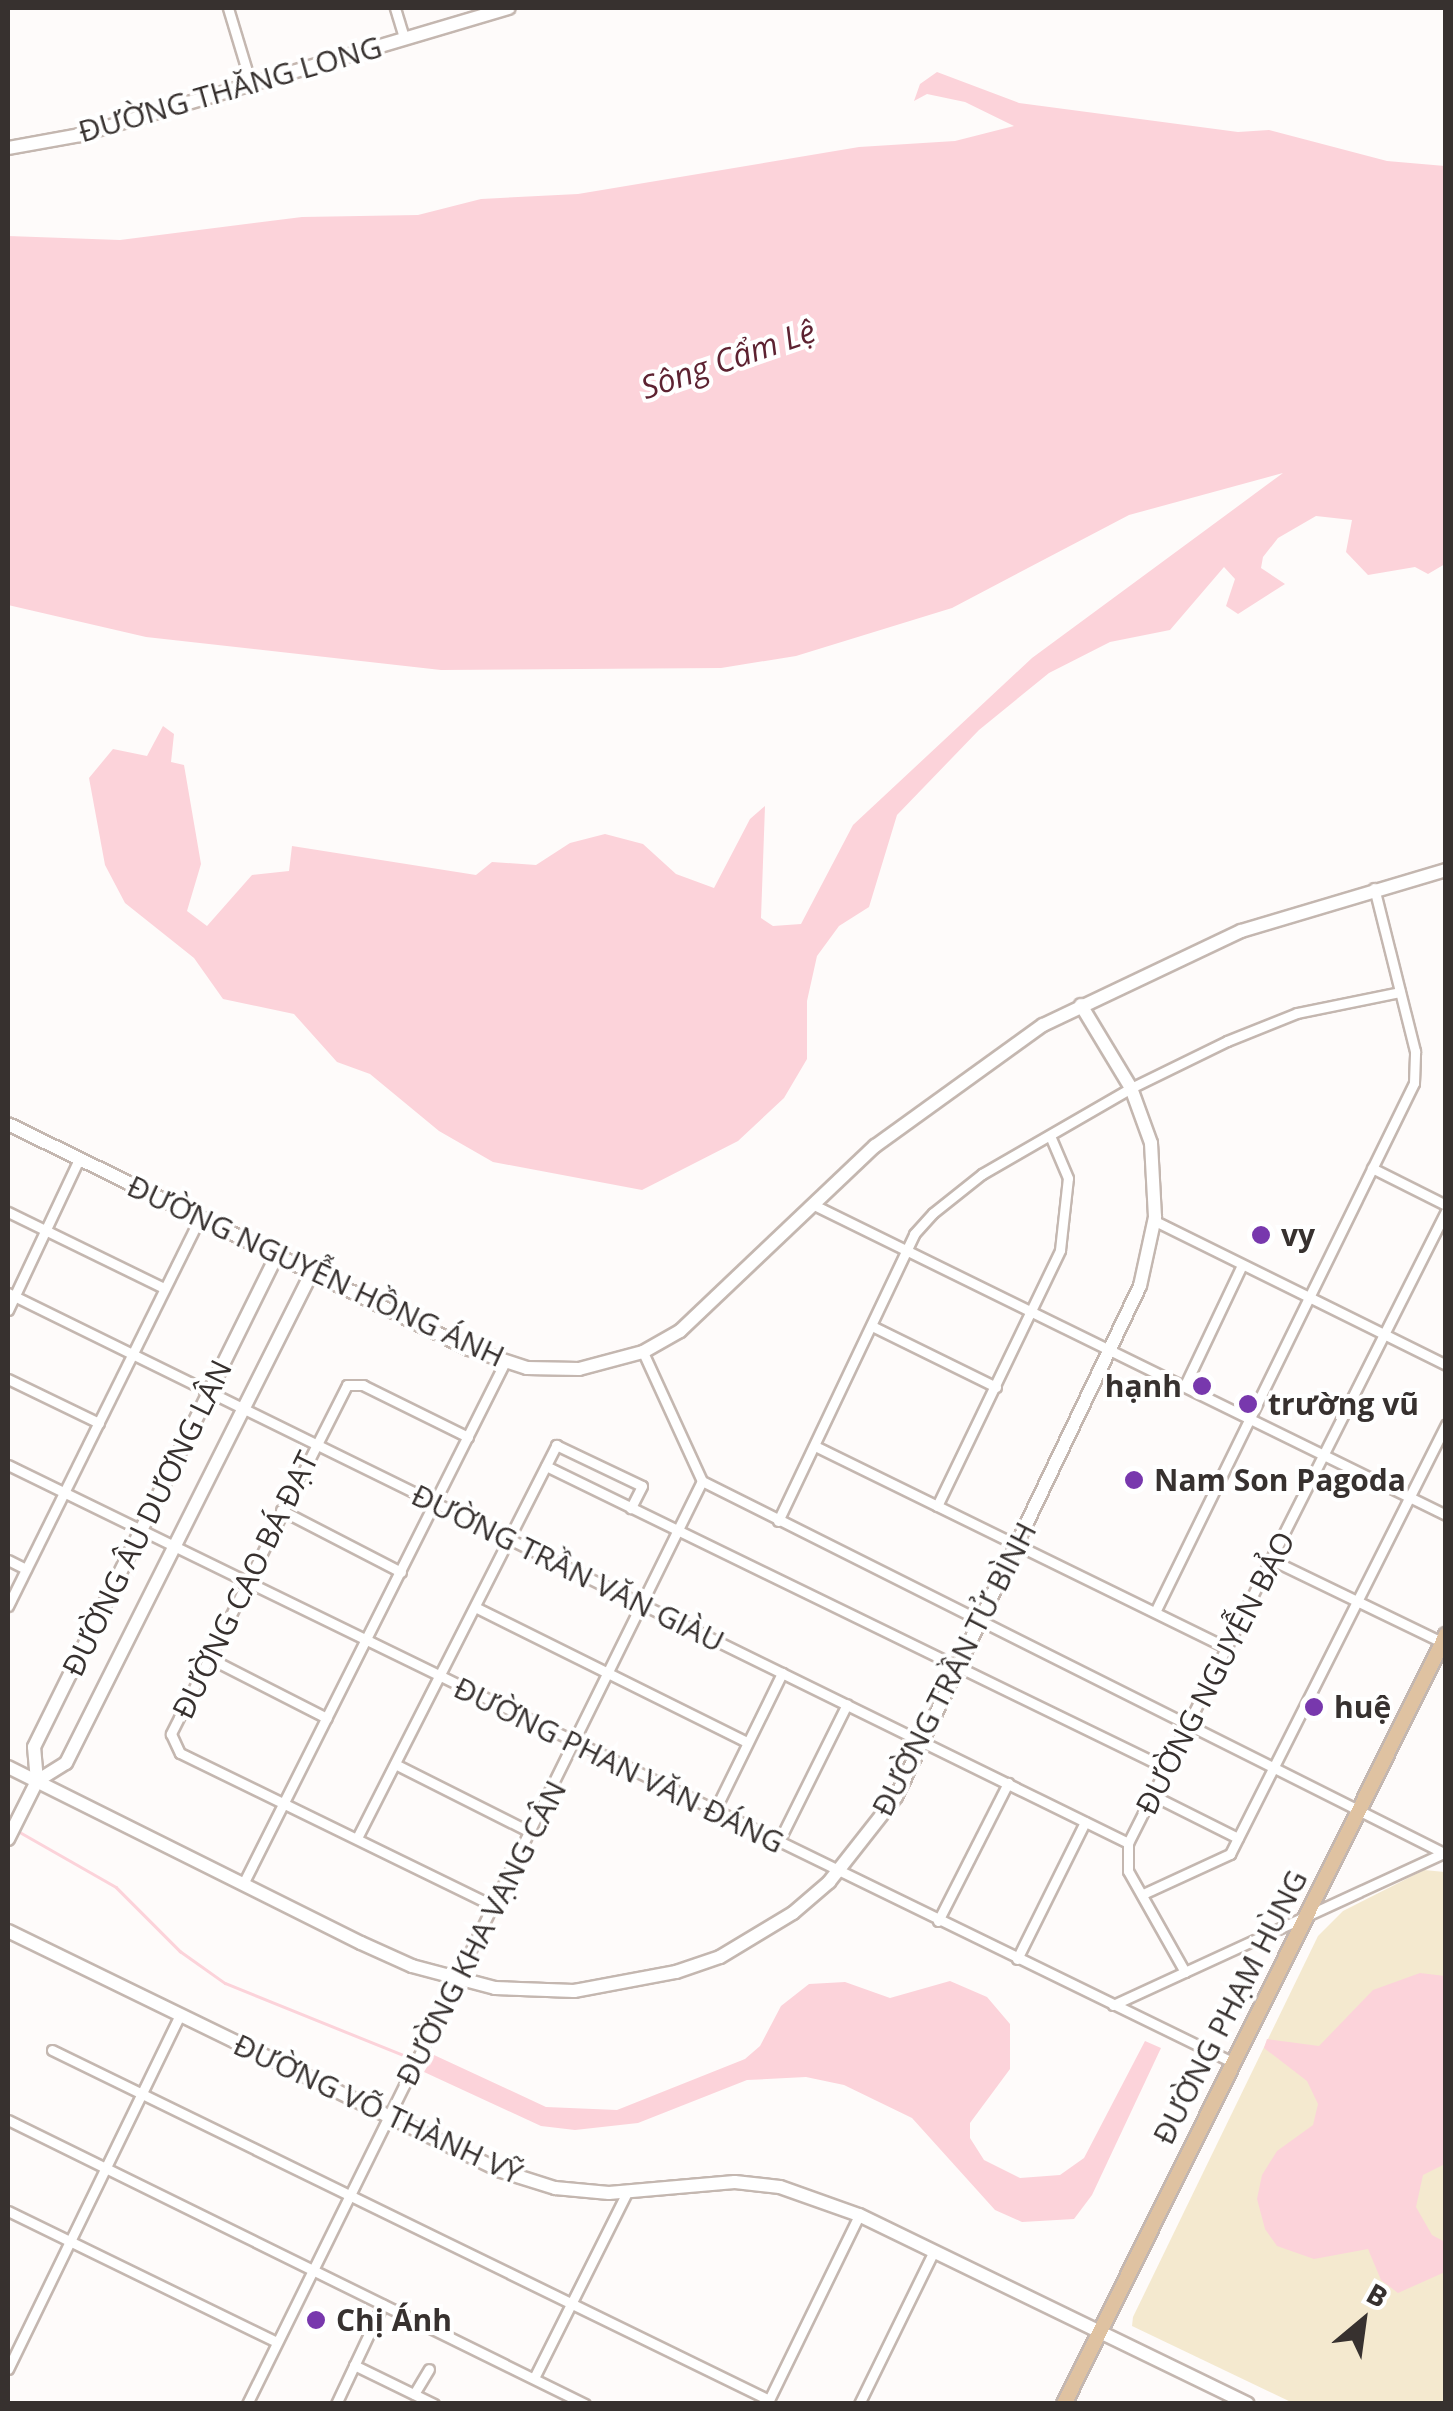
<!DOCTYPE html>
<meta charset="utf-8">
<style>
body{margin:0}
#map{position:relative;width:1453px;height:2411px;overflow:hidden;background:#fefbfa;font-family:"Open Sans",sans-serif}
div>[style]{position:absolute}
.green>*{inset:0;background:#f4e9cf}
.water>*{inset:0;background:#fcd3da}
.stream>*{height:2.5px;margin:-1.25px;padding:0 1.25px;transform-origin:1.25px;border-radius:1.25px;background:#fcd3da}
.roads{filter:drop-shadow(2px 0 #c4b7b0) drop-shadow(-2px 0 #c4b7b0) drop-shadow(0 2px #c4b7b0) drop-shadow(0 -2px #c4b7b0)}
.street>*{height:9px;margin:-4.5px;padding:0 4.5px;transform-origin:4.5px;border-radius:4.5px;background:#fff}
.secondary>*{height:12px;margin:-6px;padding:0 6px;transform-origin:6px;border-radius:6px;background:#fff}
.primary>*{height:14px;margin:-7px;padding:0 7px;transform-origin:7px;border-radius:7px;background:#dfc2a1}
.dots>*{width:28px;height:28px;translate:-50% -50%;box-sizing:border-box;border:5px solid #fff;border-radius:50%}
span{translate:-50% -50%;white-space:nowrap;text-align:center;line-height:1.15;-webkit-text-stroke:8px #fff;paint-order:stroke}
.street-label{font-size:30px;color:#37312f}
.poi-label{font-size:30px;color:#37312f;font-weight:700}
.left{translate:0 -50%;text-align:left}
.right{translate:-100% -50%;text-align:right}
.water-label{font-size:32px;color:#5d2231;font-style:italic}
.frame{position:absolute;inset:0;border:10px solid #37312f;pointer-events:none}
.north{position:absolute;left:1313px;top:2271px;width:100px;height:100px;-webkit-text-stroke:8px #fff;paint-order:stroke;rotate:29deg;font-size:28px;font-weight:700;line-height:40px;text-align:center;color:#37312f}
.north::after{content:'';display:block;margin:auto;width:35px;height:45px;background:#37312f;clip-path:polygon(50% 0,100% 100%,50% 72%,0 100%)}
</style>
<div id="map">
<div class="green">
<i style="clip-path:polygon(1424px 1870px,1445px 1872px,1445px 2403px,1293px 2403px,1132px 2326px,1133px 2317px,1318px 1936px,1343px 1911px)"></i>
</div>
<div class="water">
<i style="clip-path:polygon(937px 72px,1019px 103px,1238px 132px,1269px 130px,1387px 161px,1445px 166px,1445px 564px,1428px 574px,1415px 567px,1368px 575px,1346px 552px,1352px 520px,1316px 516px,1278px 538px,1263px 557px,1261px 568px,1285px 584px,1238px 614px,1226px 606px,1235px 579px,1224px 567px,1170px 630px,1110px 642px,1049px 673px,979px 730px,897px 815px,869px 907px,839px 926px,817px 956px,807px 1001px,807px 1059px,784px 1098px,738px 1141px,642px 1190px,493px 1162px,439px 1131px,370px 1074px,337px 1062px,294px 1014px,223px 999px,194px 958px,125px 903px,105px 865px,89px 778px,113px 749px,147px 756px,163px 726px,174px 734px,171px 762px,184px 765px,201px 864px,187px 911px,207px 926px,252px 875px,289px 871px,292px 846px,476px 875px,492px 862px,536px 865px,570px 843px,605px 834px,643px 844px,676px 874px,714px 888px,750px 819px,765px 806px,761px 918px,773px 926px,801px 924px,853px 825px,1032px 658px,1283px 473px,1129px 515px,952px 608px,796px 656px,721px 668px,441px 670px,146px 637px,8px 605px,8px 236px,120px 240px,302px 217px,418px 215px,481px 199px,578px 194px,859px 147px,955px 141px,1014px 126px,965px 102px,927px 94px,914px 101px,920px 84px)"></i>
<i style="clip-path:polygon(1420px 1973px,1445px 1976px,1445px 2164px,1423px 2175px,1416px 2207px,1432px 2235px,1445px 2242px,1445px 2272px,1398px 2293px,1381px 2280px,1368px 2249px,1314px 2259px,1277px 2246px,1265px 2229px,1257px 2199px,1262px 2175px,1277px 2151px,1313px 2125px,1318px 2104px,1307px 2081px,1264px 2048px,1267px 2039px,1319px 2046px,1373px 1990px)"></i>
<i style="clip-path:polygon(950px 1981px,987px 1997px,1010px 2024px,1010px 2069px,970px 2123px,970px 2138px,984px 2160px,1020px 2178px,1060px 2175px,1084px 2158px,1145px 2041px,1161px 2048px,1092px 2195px,1074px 2219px,1022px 2222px,995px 2210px,912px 2118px,844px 2085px,806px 2077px,747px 2080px,638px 2123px,575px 2130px,541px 2126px,424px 2072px,434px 2055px,546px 2107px,617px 2110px,745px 2059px,760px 2046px,781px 2006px,809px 1984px,845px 1982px,890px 1998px)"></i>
</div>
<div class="stream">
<i style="left:18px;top:1831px;width:113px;rotate:29.7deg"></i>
<i style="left:116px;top:1887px;width:91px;rotate:45deg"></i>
<i style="left:180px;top:1951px;width:55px;rotate:35.4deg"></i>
<i style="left:225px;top:1983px;width:203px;rotate:22deg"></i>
</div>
<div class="roads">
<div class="street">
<i style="left:228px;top:8px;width:76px;rotate:73.2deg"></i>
<i style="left:395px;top:8px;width:31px;rotate:73deg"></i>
<i style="left:1372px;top:1168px;width:83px;rotate:26.6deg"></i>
<i style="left:814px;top:1205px;width:704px;rotate:26.13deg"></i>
<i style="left:8px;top:1212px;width:174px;rotate:26deg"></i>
<i style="left:1155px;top:1221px;width:325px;rotate:26.3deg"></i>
<i style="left:8px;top:1293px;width:1248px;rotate:26.15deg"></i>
<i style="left:8px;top:1310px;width:167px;rotate:-64.8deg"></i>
<i style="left:874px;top:1327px;width:136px;rotate:26.2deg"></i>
<i style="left:8px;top:1379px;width:101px;rotate:25.8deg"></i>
<i style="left:1185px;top:1385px;width:133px;rotate:-64.6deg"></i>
<i style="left:468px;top:1437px;width:117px;rotate:-153.7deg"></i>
<i style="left:363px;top:1385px;width:16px;rotate:180deg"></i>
<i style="left:347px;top:1385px;width:391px;rotate:116.8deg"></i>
<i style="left:171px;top:1734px;width:21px;rotate:65deg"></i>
<i style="left:180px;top:1753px;width:349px;rotate:26deg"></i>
<i style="left:815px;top:1446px;width:460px;rotate:26.1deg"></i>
<i style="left:8px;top:1465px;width:1362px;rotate:26deg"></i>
<i style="left:546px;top:1466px;width:690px;rotate:25.97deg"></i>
<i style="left:702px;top:1481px;width:832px;rotate:26.63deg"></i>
<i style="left:937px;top:1506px;width:284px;rotate:-64.3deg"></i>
<i style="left:1060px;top:1250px;width:72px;rotate:-83.7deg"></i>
<i style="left:1068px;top:1178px;width:43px;rotate:-113deg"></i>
<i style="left:281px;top:1510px;width:135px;rotate:27.3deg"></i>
<i style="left:778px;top:1521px;width:318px;rotate:-64.6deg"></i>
<i style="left:914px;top:1234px;width:28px;rotate:-48deg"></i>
<i style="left:933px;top:1213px;width:63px;rotate:-38.5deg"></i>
<i style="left:982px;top:1174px;width:172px;rotate:-30deg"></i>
<i style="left:1131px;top:1088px;width:107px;rotate:-26.1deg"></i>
<i style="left:1227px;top:1041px;width:75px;rotate:-21.8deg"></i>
<i style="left:1297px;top:1013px;width:105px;rotate:-11.5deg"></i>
<i style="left:8px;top:1560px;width:20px;rotate:27deg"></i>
<i style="left:1272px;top:1560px;width:193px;rotate:25.8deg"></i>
<i style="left:8px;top:1606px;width:432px;rotate:-63.7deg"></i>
<i style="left:475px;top:1607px;width:304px;rotate:26.4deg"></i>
<i style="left:1155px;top:1612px;width:589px;rotate:-63.91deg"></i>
<i style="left:1414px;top:1083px;width:32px;rotate:-88deg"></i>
<i style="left:1415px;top:1051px;width:168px;rotate:-104.1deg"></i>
<i style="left:209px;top:1658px;width:132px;rotate:27deg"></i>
<i style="left:395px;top:1764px;width:153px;rotate:26.7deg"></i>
<i style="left:1152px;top:1795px;width:96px;rotate:26.6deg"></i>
<i style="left:714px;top:1812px;width:155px;rotate:-63.9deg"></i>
<i style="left:357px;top:1838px;width:441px;rotate:-63.1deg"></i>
<i style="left:556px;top:1445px;width:95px;rotate:25.5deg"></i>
<i style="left:642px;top:1486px;width:25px;rotate:117deg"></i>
<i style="left:778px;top:1843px;width:155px;rotate:-63.6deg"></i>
<i style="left:243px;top:1884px;width:584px;rotate:-63.35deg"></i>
<i style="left:1143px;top:1894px;width:96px;rotate:-24.7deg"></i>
<i style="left:1230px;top:1854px;width:481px;rotate:-63.3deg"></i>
<i style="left:938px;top:1921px;width:155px;rotate:-63.1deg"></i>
<i style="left:1017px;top:1959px;width:153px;rotate:-63.6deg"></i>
<i style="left:1185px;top:1972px;width:116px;rotate:-119.4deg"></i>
<i style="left:1128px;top:1871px;width:28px;rotate:-90deg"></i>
<i style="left:1128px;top:1843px;width:707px;rotate:-63.29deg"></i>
<i style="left:1113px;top:2005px;width:366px;rotate:-24.7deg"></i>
<i style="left:52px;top:2050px;width:798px;rotate:26.02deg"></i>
<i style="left:8px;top:2120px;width:643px;rotate:26.21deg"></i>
<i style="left:8px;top:2211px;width:299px;rotate:26deg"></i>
<i style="left:354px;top:2365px;width:89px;rotate:26deg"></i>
<i style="left:8px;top:2369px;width:394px;rotate:-64.1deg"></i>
<i style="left:534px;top:2378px;width:206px;rotate:-63.4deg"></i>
<i style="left:414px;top:2394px;width:29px;rotate:-59deg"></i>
<i style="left:247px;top:2404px;width:1029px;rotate:-63.76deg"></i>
<i style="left:702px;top:1481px;width:142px;rotate:-114.6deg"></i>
<i style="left:336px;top:2404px;width:110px;rotate:-64.8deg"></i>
<i style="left:767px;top:2404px;width:210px;rotate:-64deg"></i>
<i style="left:859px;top:2404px;width:170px;rotate:-63.9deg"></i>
</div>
<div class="secondary">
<i style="left:8px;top:148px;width:73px;rotate:-10.2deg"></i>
<i style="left:80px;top:135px;width:447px;rotate:-16.5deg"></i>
<i style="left:8px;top:1124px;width:513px;rotate:26.02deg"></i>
<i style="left:469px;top:1349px;width:61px;rotate:18.1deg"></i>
<i style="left:527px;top:1368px;width:52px;rotate:1.1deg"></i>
<i style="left:579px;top:1369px;width:66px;rotate:-14.9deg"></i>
<i style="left:643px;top:1352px;width:43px;rotate:-29.6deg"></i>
<i style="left:680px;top:1331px;width:269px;rotate:-43.5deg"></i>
<i style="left:875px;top:1146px;width:207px;rotate:-35.8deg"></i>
<i style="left:1043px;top:1025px;width:219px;rotate:-25.4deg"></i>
<i style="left:1241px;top:931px;width:214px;rotate:-16.6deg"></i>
<i style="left:8px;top:1767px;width:394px;rotate:26.5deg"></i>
<i style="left:361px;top:1943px;width:56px;rotate:24.3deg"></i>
<i style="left:412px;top:1966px;width:86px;rotate:14.8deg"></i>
<i style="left:495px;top:1988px;width:79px;rotate:2.2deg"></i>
<i style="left:574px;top:1991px;width:104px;rotate:-10.6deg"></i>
<i style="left:676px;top:1972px;width:46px;rotate:-18.8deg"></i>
<i style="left:720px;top:1957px;width:85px;rotate:-31.1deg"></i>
<i style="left:793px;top:1913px;width:48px;rotate:-40.7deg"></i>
<i style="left:829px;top:1882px;width:108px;rotate:-51.8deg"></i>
<i style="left:896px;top:1797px;width:566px;rotate:-64.48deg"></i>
<i style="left:1140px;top:1286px;width:71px;rotate:-77.7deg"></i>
<i style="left:1155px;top:1217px;width:74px;rotate:-93.1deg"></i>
<i style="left:1151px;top:1143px;width:59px;rotate:-110deg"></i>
<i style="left:1131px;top:1088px;width:97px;rotate:-121.1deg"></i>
<i style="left:37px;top:1781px;width:34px;rotate:-95deg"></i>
<i style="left:34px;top:1747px;width:547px;rotate:-63.72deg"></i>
<i style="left:8px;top:1839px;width:65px;rotate:-63.4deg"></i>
<i style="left:37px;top:1781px;width:34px;rotate:-32deg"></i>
<i style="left:66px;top:1763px;width:547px;rotate:-63.39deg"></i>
<i style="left:8px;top:1931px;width:548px;rotate:25.96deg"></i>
<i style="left:501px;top:2171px;width:57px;rotate:17.5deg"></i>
<i style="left:555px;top:2188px;width:54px;rotate:5.3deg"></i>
<i style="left:609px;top:2193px;width:126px;rotate:-5deg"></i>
<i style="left:735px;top:2182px;width:45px;rotate:6.3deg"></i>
<i style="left:780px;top:2187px;width:84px;rotate:19.5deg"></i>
<i style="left:859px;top:2215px;width:432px;rotate:25.9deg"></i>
</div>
<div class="primary">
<i style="left:1064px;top:2404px;width:859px;rotate:-63.58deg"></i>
</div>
</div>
<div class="dots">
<i style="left:1261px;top:1235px;background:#7838ad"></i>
<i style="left:1202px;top:1386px;background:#7838ad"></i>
<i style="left:1248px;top:1404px;background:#7838ad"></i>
<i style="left:1134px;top:1480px;background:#7838ad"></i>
<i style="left:1314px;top:1707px;background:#7838ad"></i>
<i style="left:316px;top:2320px;background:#7838ad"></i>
</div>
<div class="street-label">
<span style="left:230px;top:89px;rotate:-16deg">ĐƯỜNG THĂNG LONG</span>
<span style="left:316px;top:1271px;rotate:25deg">ĐƯỜNG NGUYỄN HỒNG ÁNH</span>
<span style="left:147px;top:1518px;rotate:-64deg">ĐƯỜNG ÂU DƯƠNG LÂN</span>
<span style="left:568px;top:1568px;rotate:26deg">ĐƯỜNG TRẦN VĂN GIÀU</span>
<span style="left:245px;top:1585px;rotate:-64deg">ĐƯỜNG CAO BÁ ĐẠT</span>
<span style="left:954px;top:1669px;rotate:-63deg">ĐƯỜNG TRẦN TỬ BÌNH</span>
<span style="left:1215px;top:1673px;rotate:-63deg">ĐƯỜNG NGUYỄN BẢO</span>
<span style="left:619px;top:1765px;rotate:26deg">ĐƯỜNG PHAN VĂN ĐÁNG</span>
<span style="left:481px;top:1933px;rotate:-63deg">ĐƯỜNG KHA VẠNG CÂN</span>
<span style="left:1230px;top:2007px;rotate:-63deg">ĐƯỜNG PHẠM HÙNG</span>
<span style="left:378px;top:2109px;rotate:25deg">ĐƯỜNG VÕ THÀNH VỸ</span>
</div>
<div class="poi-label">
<span class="left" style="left:1281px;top:1235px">vy</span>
<span class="right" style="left:1182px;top:1386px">hạnh</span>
<span class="left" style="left:1268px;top:1404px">trường vũ</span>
<span class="left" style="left:1154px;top:1480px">Nam Son Pagoda</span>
<span class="left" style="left:1334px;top:1707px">huệ</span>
<span class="left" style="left:336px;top:2320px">Chị Ánh</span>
</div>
<div class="water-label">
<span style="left:728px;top:359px;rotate:-19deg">Sông Cẩm Lệ</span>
</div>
<div class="frame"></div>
<div class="north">B</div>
</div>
